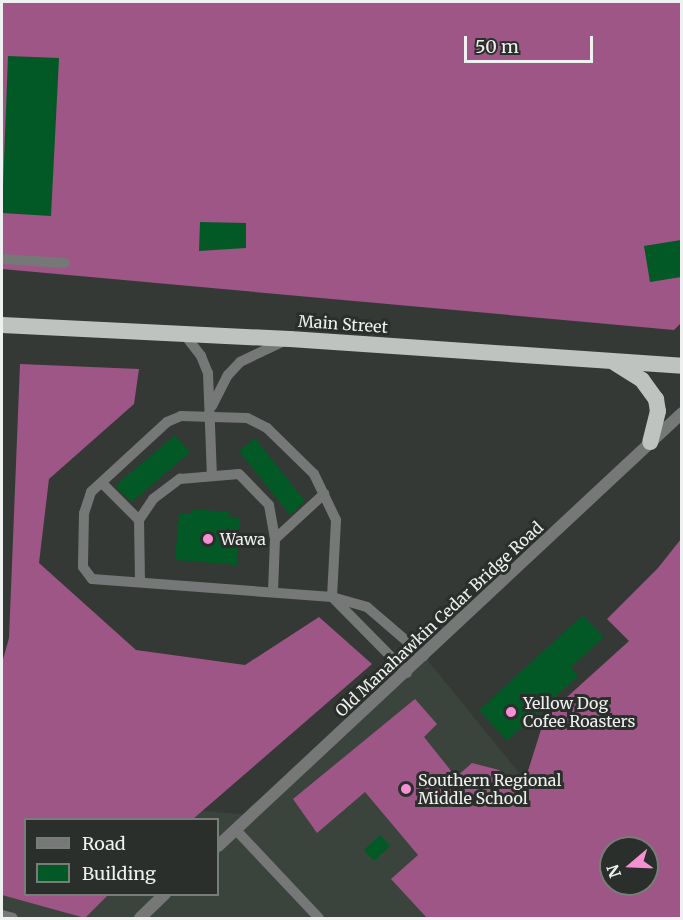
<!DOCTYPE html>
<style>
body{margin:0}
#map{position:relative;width:683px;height:920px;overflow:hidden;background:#353935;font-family:Merriweather,serif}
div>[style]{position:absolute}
.built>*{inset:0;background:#3b443c}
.forest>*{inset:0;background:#9d5685}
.building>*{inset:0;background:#025925}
.service>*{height:10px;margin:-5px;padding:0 5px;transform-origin:5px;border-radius:5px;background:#757876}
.tertiary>*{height:12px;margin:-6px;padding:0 6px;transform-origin:6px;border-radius:6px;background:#757876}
.trunk>*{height:16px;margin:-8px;padding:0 8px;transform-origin:8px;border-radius:8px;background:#bec3bf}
.dots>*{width:16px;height:16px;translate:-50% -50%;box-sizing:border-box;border:3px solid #2b2f2b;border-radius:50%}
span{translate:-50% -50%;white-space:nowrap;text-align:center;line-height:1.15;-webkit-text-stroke:6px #2b2f2b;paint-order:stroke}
.street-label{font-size:16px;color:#eef1ef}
.poi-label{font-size:16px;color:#eef1ef}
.left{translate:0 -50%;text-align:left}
.frame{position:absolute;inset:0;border:3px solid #eef1ef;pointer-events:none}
.legend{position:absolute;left:24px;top:818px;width:195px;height:78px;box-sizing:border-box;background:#2b2f2b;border:2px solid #797d79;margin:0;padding:8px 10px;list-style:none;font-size:18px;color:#eef1ef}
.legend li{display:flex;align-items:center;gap:12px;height:30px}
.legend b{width:30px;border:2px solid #797d79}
.north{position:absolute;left:599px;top:836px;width:60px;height:60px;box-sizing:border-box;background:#2b2f2b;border:2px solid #797d79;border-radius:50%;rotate:251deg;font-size:16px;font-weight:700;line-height:24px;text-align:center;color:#eef1ef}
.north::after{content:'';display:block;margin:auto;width:21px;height:27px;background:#f591d2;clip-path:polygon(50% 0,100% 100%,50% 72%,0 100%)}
.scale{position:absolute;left:464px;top:36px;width:129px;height:27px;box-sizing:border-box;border:3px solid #eef1ef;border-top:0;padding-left:8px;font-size:18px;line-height:21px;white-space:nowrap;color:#eef1ef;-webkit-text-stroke:4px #2b2f2b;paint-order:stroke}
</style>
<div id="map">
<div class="built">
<i style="clip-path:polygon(evenodd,424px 656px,637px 918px,2px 918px,2px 794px,251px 815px,424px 656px,26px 820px,218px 820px,218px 894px,26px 894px,26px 820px)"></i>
</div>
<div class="forest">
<i style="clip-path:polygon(2px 2px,681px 2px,681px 323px,674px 330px,2px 269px)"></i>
<i style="clip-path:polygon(20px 364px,139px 369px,134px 404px,49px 479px,39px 563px,136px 650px,245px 665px,319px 617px,372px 664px,193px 819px,26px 820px,26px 894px,108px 895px,85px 918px,2px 895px,2px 663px,9px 638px)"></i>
<i style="clip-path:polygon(evenodd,681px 539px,681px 918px,427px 918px,391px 879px,418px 855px,365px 792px,317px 833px,293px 799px,415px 699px,437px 724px,424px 737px,456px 777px,472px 763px,499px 770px,514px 785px,527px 774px,545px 717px,629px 641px,607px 619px,658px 568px,681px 539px,611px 848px,647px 848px,647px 884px,611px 884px,611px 848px)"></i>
</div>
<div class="building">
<i style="clip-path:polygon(8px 56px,59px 58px,51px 216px,2px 213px)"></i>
<i style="clip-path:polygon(200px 222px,246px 223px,246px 248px,199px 251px)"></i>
<i style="clip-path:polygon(681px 240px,681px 277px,650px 282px,644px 246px)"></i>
<i style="clip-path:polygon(175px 435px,190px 452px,132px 502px,115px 486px)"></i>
<i style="clip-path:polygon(255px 438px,305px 501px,290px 515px,239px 451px)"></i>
<i style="clip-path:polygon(191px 509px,229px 512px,229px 517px,240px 518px,237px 565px,175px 560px,179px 513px,191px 514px)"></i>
<i style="clip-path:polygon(583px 615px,604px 637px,571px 667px,578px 676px,507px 741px,479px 710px)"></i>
<i style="clip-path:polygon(380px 835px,390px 846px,374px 861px,364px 850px)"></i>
</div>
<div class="service">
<i style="left:2px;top:259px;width:63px;rotate:3.6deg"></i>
<i style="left:184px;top:334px;width:28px;rotate:52deg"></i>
<i style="left:201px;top:356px;width:18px;rotate:68deg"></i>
<i style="left:208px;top:373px;width:102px;rotate:87.8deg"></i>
<i style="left:212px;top:406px;width:35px;rotate:-63deg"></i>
<i style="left:228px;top:375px;width:18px;rotate:-47deg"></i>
<i style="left:240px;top:362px;width:49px;rotate:-25.5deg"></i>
<i style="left:102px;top:483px;width:52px;rotate:45deg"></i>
<i style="left:275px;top:539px;width:67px;rotate:-42.6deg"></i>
<i style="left:140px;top:582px;width:62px;rotate:-90.9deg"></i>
<i style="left:139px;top:520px;width:25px;rotate:-56deg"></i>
<i style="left:153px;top:499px;width:34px;rotate:-37deg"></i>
<i style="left:180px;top:479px;width:59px;rotate:-4.8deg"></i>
<i style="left:239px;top:474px;width:43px;rotate:45.9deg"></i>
<i style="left:269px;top:505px;width:35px;rotate:80deg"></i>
<i style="left:275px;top:539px;width:53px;rotate:92.2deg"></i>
<i style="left:407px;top:673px;width:107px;rotate:-134.6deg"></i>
<i style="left:332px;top:597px;width:77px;rotate:-87deg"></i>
<i style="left:336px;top:520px;width:51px;rotate:-115.6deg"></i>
<i style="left:314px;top:474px;width:66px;rotate:-135.6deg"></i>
<i style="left:267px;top:428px;width:22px;rotate:-153deg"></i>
<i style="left:247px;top:418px;width:66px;rotate:-178.3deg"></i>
<i style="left:181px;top:416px;width:15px;rotate:157deg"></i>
<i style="left:167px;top:422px;width:103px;rotate:137.4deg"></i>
<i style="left:91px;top:492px;width:22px;rotate:108deg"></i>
<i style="left:84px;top:513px;width:54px;rotate:91.1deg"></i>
<i style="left:83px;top:567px;width:15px;rotate:53deg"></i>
<i style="left:92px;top:579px;width:241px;rotate:4.3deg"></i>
<i style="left:332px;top:597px;width:36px;rotate:16deg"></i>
<i style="left:367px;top:607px;width:75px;rotate:40.7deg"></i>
<i style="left:236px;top:830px;width:121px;rotate:46.7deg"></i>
<i style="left:2px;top:915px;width:11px;rotate:15deg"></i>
</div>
<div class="tertiary">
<i style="left:218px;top:846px;width:635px;rotate:-43.02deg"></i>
<i style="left:140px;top:918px;width:35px;rotate:-44deg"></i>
</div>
<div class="trunk">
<i style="left:2px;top:325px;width:288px;rotate:2.8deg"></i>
<i style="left:290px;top:339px;width:393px;rotate:3.9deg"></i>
<i style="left:615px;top:363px;width:32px;rotate:32deg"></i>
<i style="left:642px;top:380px;width:24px;rotate:54deg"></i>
<i style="left:656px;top:399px;width:12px;rotate:81deg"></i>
<i style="left:658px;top:411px;width:32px;rotate:104deg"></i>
</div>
<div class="dots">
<i style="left:208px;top:539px;background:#f591d2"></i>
<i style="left:511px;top:712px;background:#f591d2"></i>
<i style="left:406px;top:789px;background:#f591d2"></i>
</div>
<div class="street-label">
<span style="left:343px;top:324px;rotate:4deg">Main Street</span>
<span style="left:439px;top:619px;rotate:-43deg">Old Manahawkin Cedar Bridge Road</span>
</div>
<div class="poi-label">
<span class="left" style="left:220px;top:539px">Wawa</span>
<span class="left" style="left:523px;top:712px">Yellow Dog<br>Cofee Roasters</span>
<span class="left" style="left:418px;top:789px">Southern Regional<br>Middle School</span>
</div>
<div class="frame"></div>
<ul class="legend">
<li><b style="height:8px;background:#757876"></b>Road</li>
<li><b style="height:16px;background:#025925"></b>Building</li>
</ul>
<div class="north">N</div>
<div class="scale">50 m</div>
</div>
